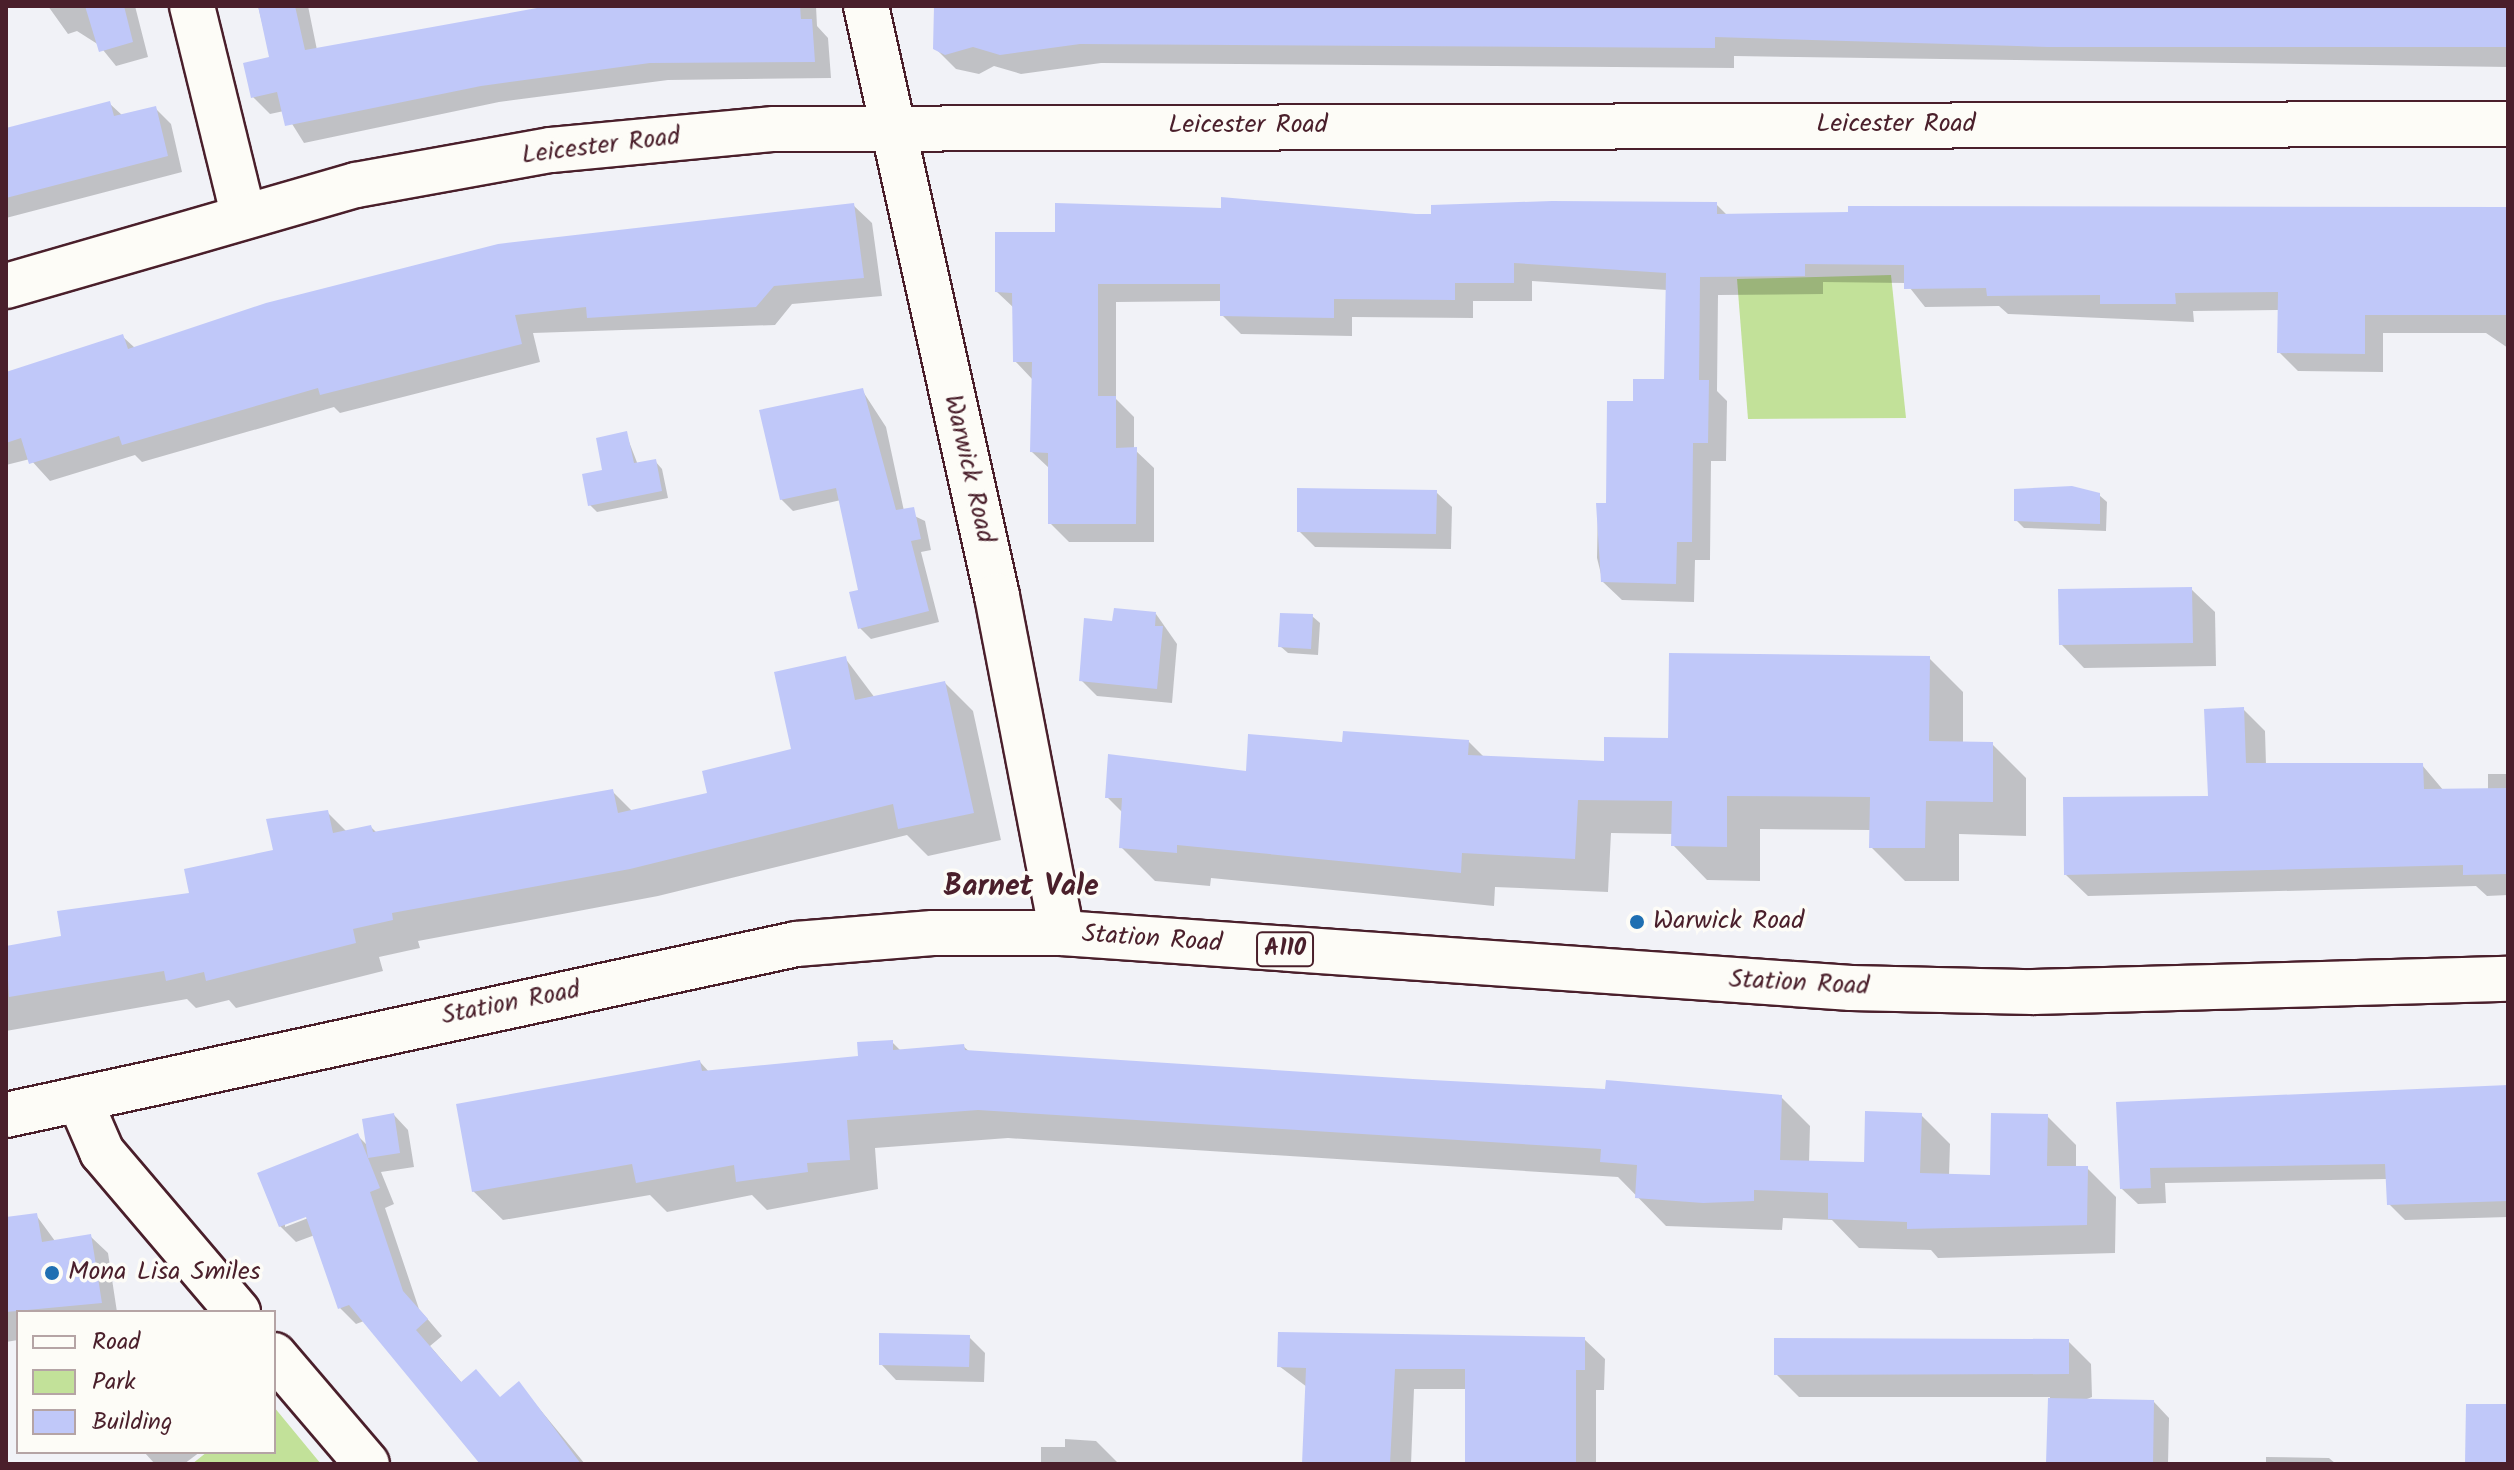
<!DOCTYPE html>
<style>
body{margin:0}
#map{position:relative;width:2514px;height:1470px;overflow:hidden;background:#f1f2f7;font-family:Kalam,sans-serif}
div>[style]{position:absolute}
.green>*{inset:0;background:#c2e199}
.shadow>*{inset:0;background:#0003}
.building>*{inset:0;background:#c0c8f9}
.roads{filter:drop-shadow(2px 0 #4a1f2b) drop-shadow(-2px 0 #4a1f2b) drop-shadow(0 2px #4a1f2b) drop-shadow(0 -2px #4a1f2b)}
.minor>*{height:44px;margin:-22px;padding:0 22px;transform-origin:22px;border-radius:22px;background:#fdfcf7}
.major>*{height:44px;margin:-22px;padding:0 22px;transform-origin:22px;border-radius:22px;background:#fdfcf7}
.dots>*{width:22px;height:22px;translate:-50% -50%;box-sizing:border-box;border:4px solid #fdfcf7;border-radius:50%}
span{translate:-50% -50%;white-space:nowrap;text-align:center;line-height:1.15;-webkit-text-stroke:7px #fdfcf7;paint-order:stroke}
.shield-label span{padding:2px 6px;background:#fdfcf7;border:2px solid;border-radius:6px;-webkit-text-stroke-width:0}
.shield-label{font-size:24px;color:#4a1f2b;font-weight:700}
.street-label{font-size:26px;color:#4a1f2b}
.poi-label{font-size:26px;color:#4a1f2b}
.left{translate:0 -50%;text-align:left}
.quarter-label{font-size:30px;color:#4a1f2b;font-weight:700}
.frame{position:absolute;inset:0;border:8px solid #4a1f2b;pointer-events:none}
.legend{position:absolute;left:16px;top:1310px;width:260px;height:144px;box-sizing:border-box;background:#fdfcf7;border:2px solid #b5a4a5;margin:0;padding:10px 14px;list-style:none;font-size:24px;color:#4a1f2b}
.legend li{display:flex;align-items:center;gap:16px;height:40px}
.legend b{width:40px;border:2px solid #b5a4a5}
</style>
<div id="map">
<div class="green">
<i style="clip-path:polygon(1891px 275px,1906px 418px,1748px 419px,1737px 279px)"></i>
<i style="clip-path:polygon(274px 1407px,321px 1464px,192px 1464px,207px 1452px,274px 1452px)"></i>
</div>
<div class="shadow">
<i style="clip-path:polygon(48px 6px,135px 6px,148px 57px,116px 66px,99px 45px,77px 31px,68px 34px)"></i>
<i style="clip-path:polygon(258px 6px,308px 6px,317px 50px,555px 6px,816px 6px,817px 26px,828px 38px,831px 78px,668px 80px,499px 102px,304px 143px,284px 111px,270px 114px,253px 97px,271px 59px)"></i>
<i style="clip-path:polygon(935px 6px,2508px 6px,2508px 67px,1734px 56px,1734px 68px,1101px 63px,1021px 74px,994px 66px,979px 74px,956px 69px,935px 48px)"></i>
<i style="clip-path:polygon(109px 103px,123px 116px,155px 108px,171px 124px,182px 172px,6px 218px,6px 129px)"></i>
<i style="clip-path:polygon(1223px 199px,1416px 216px,1716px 204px,1728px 216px,2508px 211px,2508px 348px,2486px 333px,2383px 333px,2383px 372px,2298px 371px,2279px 352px,2279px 310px,2193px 311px,2194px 322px,2008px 314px,1999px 306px,1925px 307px,1906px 283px,1823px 282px,1823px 294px,1718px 295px,1717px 391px,1727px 401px,1726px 461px,1711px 461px,1710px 560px,1695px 560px,1694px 602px,1622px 600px,1603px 582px,1597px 558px,1598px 505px,1608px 505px,1635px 403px,1666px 381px,1667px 290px,1532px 281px,1532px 301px,1473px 301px,1473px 318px,1352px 317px,1352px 336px,1241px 334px,1222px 315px,1222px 301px,1116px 302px,1116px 399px,1134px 417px,1134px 449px,1154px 468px,1154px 542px,1069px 542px,1050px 523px,1050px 469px,1032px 452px,1033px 380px,1015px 361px,1015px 309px,997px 292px,1057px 234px,1223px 210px)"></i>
<i style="clip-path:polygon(853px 205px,872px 223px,882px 296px,792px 304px,775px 325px,533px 333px,540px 362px,340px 413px,334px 407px,142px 462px,135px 455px,50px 481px,30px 459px,6px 465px,6px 374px,122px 336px,135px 348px)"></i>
<i style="clip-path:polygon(862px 390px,886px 427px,904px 511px,925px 521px,931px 550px,921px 552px,939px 622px,871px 639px,860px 628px,860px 591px,841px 500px,793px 511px,781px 499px)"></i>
<i style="clip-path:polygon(626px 434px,638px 465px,655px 461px,662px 469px,668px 498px,597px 512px,590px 505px)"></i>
<i style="clip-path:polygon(1436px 492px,1452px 507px,1451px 549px,1315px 547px,1299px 531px)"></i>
<i style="clip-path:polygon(2099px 495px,2107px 502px,2106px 531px,2024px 528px,2016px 520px)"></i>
<i style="clip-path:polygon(2191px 589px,2215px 612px,2216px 666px,2084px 668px,2061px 644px)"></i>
<i style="clip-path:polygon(1156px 614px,1177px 644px,1172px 703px,1097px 696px,1081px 680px,1114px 623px)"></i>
<i style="clip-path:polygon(1312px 616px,1320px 623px,1318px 655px,1288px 653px,1280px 646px)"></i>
<i style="clip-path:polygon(845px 658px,875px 698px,945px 683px,973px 711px,1001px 840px,928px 856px,907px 835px,658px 896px,418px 941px,420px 948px,379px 957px,383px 971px,236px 1008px,229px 1000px,196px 1008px,187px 999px,6px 1031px,6px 948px,64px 938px,192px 895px,276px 851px,269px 821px,327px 812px,347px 832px,371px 827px,377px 833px,612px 791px,633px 812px,710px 795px,793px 750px)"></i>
<i style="clip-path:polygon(1929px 658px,1963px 692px,1963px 743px,1992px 744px,2026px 778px,2026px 836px,1959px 834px,1959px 881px,1905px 881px,1871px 847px,1871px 830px,1760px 829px,1760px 881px,1707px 880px,1673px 845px,1673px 834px,1611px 833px,1608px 892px,1495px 887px,1494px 906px,1211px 878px,1210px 886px,1155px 881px,1121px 847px,1123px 813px,1107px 797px,1247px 773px,1344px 744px,1468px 741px,1484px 757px,1605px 763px)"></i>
<i style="clip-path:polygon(2243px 709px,2265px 731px,2266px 765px,2422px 765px,2444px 791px,2488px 790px,2488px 774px,2508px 774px,2508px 895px,2487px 896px,2476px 886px,2088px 896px,2066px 875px,2210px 797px)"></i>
<i style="clip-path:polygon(892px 1042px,901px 1051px,963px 1046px,970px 1052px,1413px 1081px,1781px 1097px,1810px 1126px,1809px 1163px,1866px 1164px,1921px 1115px,1950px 1144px,1949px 1176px,1992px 1177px,2047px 1116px,2076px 1145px,2076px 1168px,2087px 1168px,2116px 1197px,2115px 1253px,1938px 1258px,1931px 1250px,1859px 1248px,1832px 1220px,1783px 1218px,1782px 1230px,1666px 1226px,1618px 1177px,1008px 1138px,875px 1148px,878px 1189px,767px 1210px,752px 1195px,667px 1212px,650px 1195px,503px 1220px,473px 1191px,700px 1062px,710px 1073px,860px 1058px)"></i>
<i style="clip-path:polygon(2508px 1088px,2508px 1217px,2405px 1220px,2389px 1204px,2388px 1179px,2165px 1183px,2166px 1203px,2138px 1204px,2122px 1189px,2118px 1103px)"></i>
<i style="clip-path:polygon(evenodd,394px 1115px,408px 1130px,414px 1167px,381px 1172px,394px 1204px,385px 1208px,419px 1309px,442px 1336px,430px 1346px,462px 1383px,501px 1399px,519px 1384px,585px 1464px,481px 1464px,364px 1321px,356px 1324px,340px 1308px,315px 1235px,296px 1242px,280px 1226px,358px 1136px,368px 1146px,394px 1115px,315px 1211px,316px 1215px,285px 1227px,285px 1223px,315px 1211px)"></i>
<i style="clip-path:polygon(36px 1215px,55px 1241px,90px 1236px,108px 1253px,117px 1312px,18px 1312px,18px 1340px,6px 1342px,6px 1231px)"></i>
<i style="clip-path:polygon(969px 1337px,985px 1353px,984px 1382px,896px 1380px,881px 1364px)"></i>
<i style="clip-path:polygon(1584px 1339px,1605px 1359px,1604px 1390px,1596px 1390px,1596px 1464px,1467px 1464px,1467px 1389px,1414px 1389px,1411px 1464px,1304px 1464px,1307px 1387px,1279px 1366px)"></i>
<i style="clip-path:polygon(2068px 1341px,2091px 1364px,2092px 1397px,2082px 1401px,2154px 1402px,2169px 1418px,2168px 1464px,2048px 1464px,2050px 1397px,1799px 1397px,1776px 1374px)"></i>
<i style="clip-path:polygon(1065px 1439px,1096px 1441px,1119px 1464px,1041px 1464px,1041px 1447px,1065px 1447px)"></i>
<i style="clip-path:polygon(144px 1452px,200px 1452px,184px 1464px,155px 1464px)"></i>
<i style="clip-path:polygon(2266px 1457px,2329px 1458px,2336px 1464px,2266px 1464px)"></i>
</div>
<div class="building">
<i style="clip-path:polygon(85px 6px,124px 6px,133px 42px,99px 52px)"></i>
<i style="clip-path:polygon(258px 6px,295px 6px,305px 50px,548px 6px,800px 6px,801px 19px,812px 19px,815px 62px,650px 63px,481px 86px,285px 126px,277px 92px,251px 98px,243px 63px,269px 57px)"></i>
<i style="clip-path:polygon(934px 6px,2508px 6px,2508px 47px,2048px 47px,1715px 37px,1715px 48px,1080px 44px,1000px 55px,973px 47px,945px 55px,933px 49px)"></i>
<i style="clip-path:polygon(110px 101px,114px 116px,156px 106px,168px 156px,6px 198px,6px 128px)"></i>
<i style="clip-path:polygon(1221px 197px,1416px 214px,1431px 214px,1431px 205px,1552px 201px,1717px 202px,1717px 214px,1848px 212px,1848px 206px,2508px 207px,2508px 315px,2365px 315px,2365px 354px,2277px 353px,2278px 292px,2175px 293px,2176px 304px,2100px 304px,2100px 295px,1987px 296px,1986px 288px,1904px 289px,1904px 265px,1805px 264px,1805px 276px,1700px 277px,1699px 380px,1709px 380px,1708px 443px,1693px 443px,1692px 542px,1677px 542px,1676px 584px,1601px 582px,1596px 503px,1606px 503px,1607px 401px,1633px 401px,1633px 379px,1664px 379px,1666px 273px,1514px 263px,1514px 283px,1455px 283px,1455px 300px,1334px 299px,1334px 318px,1220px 316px,1220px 284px,1098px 284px,1098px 396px,1116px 396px,1116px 448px,1137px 447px,1136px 524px,1048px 524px,1048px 453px,1030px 452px,1032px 362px,1013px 362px,1012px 293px,995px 292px,995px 232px,1055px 232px,1055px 203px,1221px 208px)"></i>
<i style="clip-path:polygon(854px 203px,864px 278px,774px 286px,756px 307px,587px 318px,586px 307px,515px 315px,522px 344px,320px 395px,318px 388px,122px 445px,119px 436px,29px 464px,21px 438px,6px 443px,6px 372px,123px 334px,128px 349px,266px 303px,498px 244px)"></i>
<i style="clip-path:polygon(863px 388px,896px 510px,914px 507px,921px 539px,911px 541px,929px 611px,858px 629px,849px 592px,858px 590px,836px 488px,780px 500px,759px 410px)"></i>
<i style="clip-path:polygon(627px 431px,634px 463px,656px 459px,662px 491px,588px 506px,582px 474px,602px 470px,596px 438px)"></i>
<i style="clip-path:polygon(2072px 486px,2100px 493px,2100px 524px,2014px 521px,2014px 489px)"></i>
<i style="clip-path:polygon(1297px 488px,1437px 490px,1436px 534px,1297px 532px)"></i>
<i style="clip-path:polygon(2192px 587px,2193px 643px,2059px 645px,2058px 589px)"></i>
<i style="clip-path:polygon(1114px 608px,1156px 612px,1155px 626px,1163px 626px,1157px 689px,1079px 681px,1084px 618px,1112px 621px)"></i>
<i style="clip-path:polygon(1280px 613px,1313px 614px,1311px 649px,1278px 647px)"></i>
<i style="clip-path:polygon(1669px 653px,1930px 656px,1929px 741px,1993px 742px,1993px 802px,1926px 801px,1925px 848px,1869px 848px,1870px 797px,1727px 796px,1727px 847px,1671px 846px,1672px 801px,1578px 800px,1575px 859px,1462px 853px,1461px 873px,1177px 845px,1177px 853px,1119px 848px,1122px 798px,1105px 798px,1108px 754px,1246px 771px,1248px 734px,1342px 742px,1343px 731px,1469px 740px,1468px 755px,1604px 761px,1604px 737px,1668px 738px)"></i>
<i style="clip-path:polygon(846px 656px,855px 700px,945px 681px,974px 813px,898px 829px,893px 804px,630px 869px,392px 913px,393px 920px,353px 929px,356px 943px,206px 981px,204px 972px,166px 981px,164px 971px,9px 997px,6px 946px,61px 936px,57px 911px,189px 893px,184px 869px,273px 850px,266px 819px,328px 810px,333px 833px,371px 825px,373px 832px,613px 789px,618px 813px,707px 793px,702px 771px,791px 749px,774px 672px)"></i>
<i style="clip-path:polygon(2244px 707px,2246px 763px,2423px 763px,2424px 789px,2508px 788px,2508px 874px,2463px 875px,2463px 865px,2064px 875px,2063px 797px,2208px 796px,2204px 709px)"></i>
<i style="clip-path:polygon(893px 1040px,893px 1050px,964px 1044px,965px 1050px,1413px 1079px,1605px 1089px,1606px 1080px,1782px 1095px,1780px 1160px,1864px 1162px,1865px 1111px,1922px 1113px,1920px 1173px,1990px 1175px,1991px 1113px,2048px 1114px,2047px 1166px,2088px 1166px,2087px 1225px,1907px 1229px,1907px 1222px,1828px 1219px,1828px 1193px,1754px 1190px,1754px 1201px,1703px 1203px,1635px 1198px,1637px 1165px,1600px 1162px,1601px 1149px,978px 1110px,847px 1120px,850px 1160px,807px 1163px,808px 1172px,736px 1182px,734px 1165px,636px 1183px,632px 1164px,472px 1192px,456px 1104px,700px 1060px,702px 1071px,858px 1056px,857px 1042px)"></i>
<i style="clip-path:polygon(2508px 1085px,2508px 1201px,2387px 1205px,2385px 1164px,2150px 1168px,2151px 1188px,2120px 1189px,2116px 1102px)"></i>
<i style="clip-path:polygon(394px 1113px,400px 1153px,368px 1158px,362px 1119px)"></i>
<i style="clip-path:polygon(358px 1133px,380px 1188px,370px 1192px,403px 1291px,428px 1319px,416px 1330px,461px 1382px,476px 1369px,500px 1397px,519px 1381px,581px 1464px,480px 1464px,349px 1305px,338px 1309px,306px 1217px,279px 1227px,257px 1173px)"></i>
<i style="clip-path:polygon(37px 1213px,42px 1242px,91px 1234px,102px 1303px,6px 1312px,6px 1217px)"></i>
<i style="clip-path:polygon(1278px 1332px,1585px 1337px,1585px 1370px,1576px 1370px,1576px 1464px,1465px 1464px,1465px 1369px,1395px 1369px,1390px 1464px,1302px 1464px,1306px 1368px,1277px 1367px)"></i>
<i style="clip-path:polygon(879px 1333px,970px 1335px,969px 1367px,879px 1365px)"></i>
<i style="clip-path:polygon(1774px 1338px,2069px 1339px,2069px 1374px,1774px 1375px)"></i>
<i style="clip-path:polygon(2048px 1398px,2154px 1400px,2153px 1464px,2046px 1464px)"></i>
<i style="clip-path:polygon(2466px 1404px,2508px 1404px,2508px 1464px,2465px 1464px)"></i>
</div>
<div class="roads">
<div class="minor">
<i style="left:192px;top:6px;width:217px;rotate:76.2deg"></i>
<i style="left:866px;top:6px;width:604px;rotate:77.48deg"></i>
<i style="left:997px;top:596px;width:343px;rotate:79.1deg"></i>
<i style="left:6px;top:286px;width:364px;rotate:-16.1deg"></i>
<i style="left:356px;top:185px;width:198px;rotate:-10.2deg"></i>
<i style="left:551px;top:150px;width:224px;rotate:-5.4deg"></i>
<i style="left:774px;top:129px;width:1734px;rotate:-0.17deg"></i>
<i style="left:79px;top:1099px;width:58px;rotate:66.5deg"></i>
<i style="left:102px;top:1152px;width:210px;rotate:49.6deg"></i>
<i style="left:274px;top:1355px;width:143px;rotate:49.5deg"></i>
</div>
<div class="major">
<i style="left:6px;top:1115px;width:808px;rotate:-12.21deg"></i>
<i style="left:796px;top:944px;width:137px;rotate:-4.6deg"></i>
<i style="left:933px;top:933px;width:129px"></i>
<i style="left:1062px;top:933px;width:791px;rotate:3.99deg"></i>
<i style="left:1851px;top:988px;width:182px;rotate:1.3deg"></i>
<i style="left:2033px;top:992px;width:475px;rotate:-1.6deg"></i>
</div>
</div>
<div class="dots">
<i style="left:1637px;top:922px;background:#1f6fb2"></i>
<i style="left:52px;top:1273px;background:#1f6fb2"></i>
</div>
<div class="shield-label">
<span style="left:1285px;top:949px">A110</span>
</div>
<div class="street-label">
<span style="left:1896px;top:125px">Leicester Road</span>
<span style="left:1248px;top:126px">Leicester Road</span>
<span style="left:601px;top:147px;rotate:-7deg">Leicester Road</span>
<span style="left:968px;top:469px;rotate:77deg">Warwick Road</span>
<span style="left:1152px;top:940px;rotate:4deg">Station Road</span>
<span style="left:1799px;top:984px;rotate:3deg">Station Road</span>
<span style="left:511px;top:1004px;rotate:-11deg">Station Road</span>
</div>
<div class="poi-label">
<span class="left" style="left:1653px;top:922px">Warwick Road</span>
<span class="left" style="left:68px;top:1273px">Mona Lisa Smiles</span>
</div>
<div class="quarter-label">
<span style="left:1021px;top:887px">Barnet Vale</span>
</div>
<div class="frame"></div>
<ul class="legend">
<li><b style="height:10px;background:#fdfcf7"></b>Road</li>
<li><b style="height:22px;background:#c2e199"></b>Park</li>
<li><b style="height:22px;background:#c0c8f9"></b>Building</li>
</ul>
</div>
